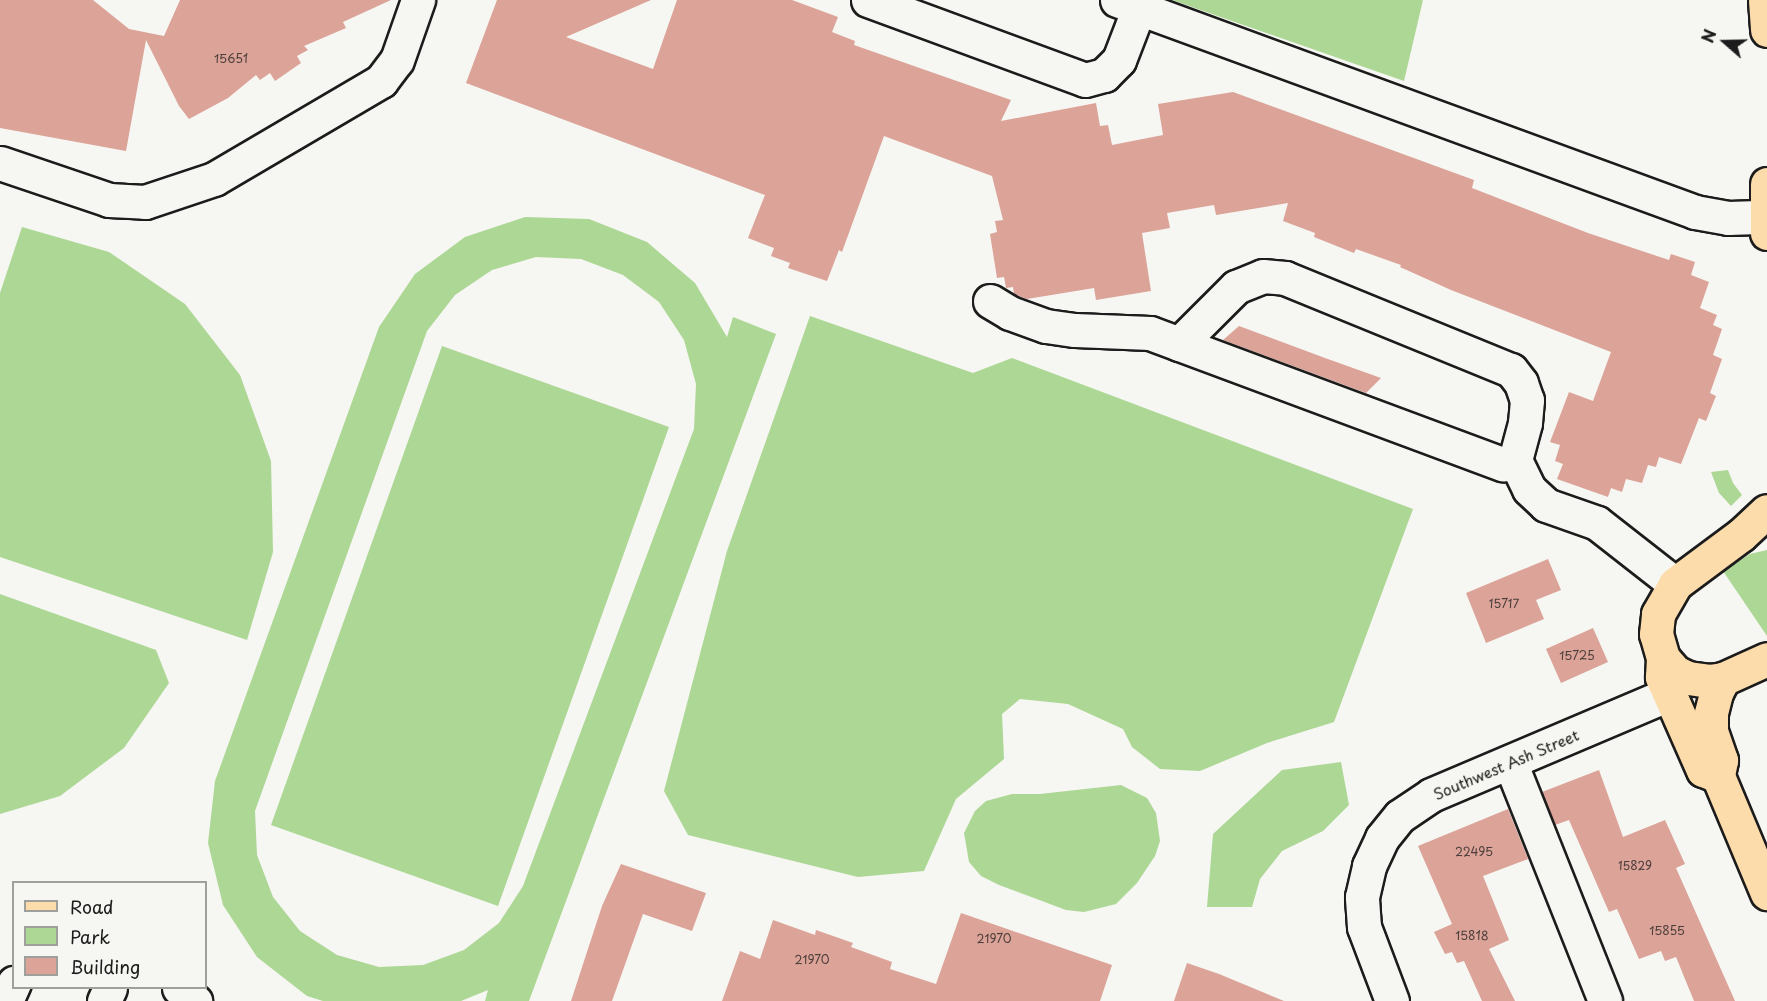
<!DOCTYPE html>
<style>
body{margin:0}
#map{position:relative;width:1767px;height:1001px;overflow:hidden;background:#f6f6f2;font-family:"Playpen Sans",sans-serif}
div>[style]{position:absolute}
.green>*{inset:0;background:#add795}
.building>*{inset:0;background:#dca398}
.roads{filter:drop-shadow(2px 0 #1c1c1c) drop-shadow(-2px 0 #1c1c1c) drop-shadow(0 2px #1c1c1c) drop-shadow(0 -2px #1c1c1c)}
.minor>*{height:33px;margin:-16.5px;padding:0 16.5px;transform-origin:16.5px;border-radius:16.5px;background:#f6f6f2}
.major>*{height:33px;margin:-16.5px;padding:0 16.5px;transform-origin:16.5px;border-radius:16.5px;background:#fddcac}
span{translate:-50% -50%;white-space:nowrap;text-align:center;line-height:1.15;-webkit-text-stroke:6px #f6f6f2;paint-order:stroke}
.number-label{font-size:12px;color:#4c3e3b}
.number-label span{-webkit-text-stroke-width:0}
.street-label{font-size:15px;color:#1c1c1c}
.legend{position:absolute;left:12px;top:881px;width:195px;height:108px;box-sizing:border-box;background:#f6f6f2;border:2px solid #9f9f9c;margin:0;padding:8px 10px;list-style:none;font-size:18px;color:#1c1c1c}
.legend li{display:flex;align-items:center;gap:12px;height:30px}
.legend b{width:30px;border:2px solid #9f9f9c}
.north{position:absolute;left:1695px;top:12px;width:60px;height:60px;-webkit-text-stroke:4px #f6f6f2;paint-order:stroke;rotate:290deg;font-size:16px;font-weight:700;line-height:24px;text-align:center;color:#1c1c1c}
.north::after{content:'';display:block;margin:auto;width:21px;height:27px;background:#1c1c1c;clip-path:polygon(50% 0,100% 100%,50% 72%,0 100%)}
</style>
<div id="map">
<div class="green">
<i style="clip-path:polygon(1172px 0,1423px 0,1404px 81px)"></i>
<i style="clip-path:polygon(evenodd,525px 217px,589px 219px,647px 242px,695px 283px,727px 337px,733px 317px,776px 334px,529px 1001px,485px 1001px,488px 990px,461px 1001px,323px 1001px,307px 996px,257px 957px,223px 905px,208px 843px,215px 781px,379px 327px,415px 274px,465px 237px,525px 217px,536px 257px,581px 259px,623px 275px,659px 302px,684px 340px,696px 384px,694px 429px,523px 886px,499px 923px,464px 950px,423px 965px,379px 967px,337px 955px,300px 931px,273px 897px,257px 855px,255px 811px,427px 331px,455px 295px,492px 270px,536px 257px)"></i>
<i style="clip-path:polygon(22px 227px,109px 252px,185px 304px,240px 375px,271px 461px,273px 552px,247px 640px,0 557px,0 293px)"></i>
<i style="clip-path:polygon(810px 316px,973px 373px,1012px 358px,1413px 509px,1334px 722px,1267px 743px,1200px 771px,1160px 769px,1132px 747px,1123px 729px,1068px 704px,1020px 699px,1002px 714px,1004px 759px,956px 799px,924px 871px,858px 877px,688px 835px,664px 791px,727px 551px)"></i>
<i style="clip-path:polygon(442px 346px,669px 427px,498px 906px,271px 825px)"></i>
<i style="clip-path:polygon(1728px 470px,1733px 483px,1742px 495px,1731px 506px,1719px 493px,1711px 472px)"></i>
<i style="clip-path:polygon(1767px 550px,1767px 636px,1723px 571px,1750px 554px)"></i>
<i style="clip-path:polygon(0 594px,156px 650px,169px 683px,124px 748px,60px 796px,0 814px)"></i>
<i style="clip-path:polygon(1341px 762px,1349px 805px,1323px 831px,1282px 851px,1260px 879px,1252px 907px,1207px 907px,1213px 834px,1282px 770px)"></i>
<i style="clip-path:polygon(1121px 785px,1147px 798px,1156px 813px,1160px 841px,1155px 856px,1137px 883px,1116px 904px,1084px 912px,1066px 910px,999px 885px,981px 876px,969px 862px,964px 833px,975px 811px,986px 801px,1012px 794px,1040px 794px)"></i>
</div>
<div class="building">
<i style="clip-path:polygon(0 0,93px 0,129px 29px,164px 36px,180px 0,391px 0,343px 22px,346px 28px,304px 46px,308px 50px,297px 56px,301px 63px,275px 81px,270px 73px,260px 80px,256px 75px,228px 98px,189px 119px,179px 106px,146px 40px,126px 151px,0 128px)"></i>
<i style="clip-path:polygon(497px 0,651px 0,566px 37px,653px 69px,677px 0,792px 0,838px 17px,832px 32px,855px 41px,854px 45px,1011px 100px,1001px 121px,1096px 103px,1100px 126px,1108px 125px,1112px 145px,1163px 135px,1158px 104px,1233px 92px,1474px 180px,1472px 188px,1588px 233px,1669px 260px,1671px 254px,1695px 262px,1691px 275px,1709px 282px,1700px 308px,1717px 315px,1713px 325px,1722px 329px,1713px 355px,1722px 359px,1710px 393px,1716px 396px,1706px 421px,1699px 418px,1681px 464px,1659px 457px,1656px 467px,1648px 465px,1642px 483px,1626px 479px,1622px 492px,1611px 488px,1608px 497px,1557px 479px,1563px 464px,1555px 461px,1560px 445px,1550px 442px,1569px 392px,1593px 401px,1611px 352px,1451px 290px,1400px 267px,1401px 265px,1356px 249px,1354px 253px,1314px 237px,1315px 233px,1283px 221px,1288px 203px,1216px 215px,1214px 205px,1167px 213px,1170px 228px,1142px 233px,1151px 291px,1096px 300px,1094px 288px,1027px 299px,1014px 294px,1013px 287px,1006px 288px,1004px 277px,997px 278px,990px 234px,997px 232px,995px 221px,1003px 220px,992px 176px,884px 136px,842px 252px,839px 250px,827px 281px,788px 268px,790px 263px,771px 256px,774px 248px,748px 238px,765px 195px,466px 83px)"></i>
<i style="clip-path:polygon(1239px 326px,1325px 358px,1381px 378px,1366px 393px,1223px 340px)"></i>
<i style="clip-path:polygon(1548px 559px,1561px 590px,1536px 600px,1544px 619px,1486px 643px,1466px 593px)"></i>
<i style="clip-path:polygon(1593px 628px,1608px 662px,1561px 683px,1546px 649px)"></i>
<i style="clip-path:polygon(1599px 770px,1623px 837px,1665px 820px,1685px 864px,1676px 868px,1735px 1001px,1694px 1001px,1676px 957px,1665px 961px,1661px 951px,1639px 959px,1617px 909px,1609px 912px,1569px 820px,1555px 825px,1542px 792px)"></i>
<i style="clip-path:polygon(1508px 809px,1528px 859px,1483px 876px,1509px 940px,1489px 949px,1515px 1001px,1482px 1001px,1464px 961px,1457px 963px,1452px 952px,1445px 954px,1434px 932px,1452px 924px,1418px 846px)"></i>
<i style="clip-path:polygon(621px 864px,706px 893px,692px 931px,643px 914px,612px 1001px,571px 1001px,602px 906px)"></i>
<i style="clip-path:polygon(961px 913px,1112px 965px,1100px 1001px,722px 1001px,740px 951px,760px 959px,773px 920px,815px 935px,816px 930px,853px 943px,851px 947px,892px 962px,890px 969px,936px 984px)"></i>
<i style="clip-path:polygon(1187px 963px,1219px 974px,1284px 1001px,1174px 1001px)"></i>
</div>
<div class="roads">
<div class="minor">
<i style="left:868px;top:0;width:231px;rotate:20.2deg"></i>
<i style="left:1085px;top:80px;width:20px;rotate:-15deg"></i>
<i style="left:1104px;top:75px;width:21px;rotate:-45deg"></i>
<i style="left:1119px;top:60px;width:56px;rotate:-69deg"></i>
<i style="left:1117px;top:0;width:616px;rotate:20.14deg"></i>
<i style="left:1695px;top:212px;width:34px;rotate:10deg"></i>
<i style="left:1728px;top:218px;width:38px;rotate:-2deg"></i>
<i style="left:0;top:163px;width:115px;rotate:18.7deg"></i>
<i style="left:109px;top:200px;width:36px;rotate:3deg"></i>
<i style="left:145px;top:202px;width:73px;rotate:-18.4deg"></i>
<i style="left:214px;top:179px;width:194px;rotate:-30.4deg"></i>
<i style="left:381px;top:81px;width:26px;rotate:-53deg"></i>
<i style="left:397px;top:60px;width:64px;rotate:-70.7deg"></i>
<i style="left:990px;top:301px;width:23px;rotate:31deg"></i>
<i style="left:1010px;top:313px;width:38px;rotate:20deg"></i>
<i style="left:1046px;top:326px;width:29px;rotate:8deg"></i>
<i style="left:1075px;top:330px;width:75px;rotate:2.3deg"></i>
<i style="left:1150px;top:333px;width:377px;rotate:20.4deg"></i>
<i style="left:1503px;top:464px;width:13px;rotate:-18deg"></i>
<i style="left:1179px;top:344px;width:81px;rotate:-45deg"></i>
<i style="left:1236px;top:287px;width:29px;rotate:-22deg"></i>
<i style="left:1263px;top:276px;width:22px;rotate:5deg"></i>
<i style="left:1285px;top:278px;width:244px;rotate:22.2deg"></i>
<i style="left:1511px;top:370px;width:16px;rotate:52deg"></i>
<i style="left:1521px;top:383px;width:18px;rotate:71deg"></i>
<i style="left:1527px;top:400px;width:23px;rotate:95deg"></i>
<i style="left:1525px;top:423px;width:38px;rotate:105deg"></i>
<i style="left:1515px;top:460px;width:32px;rotate:64deg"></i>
<i style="left:1529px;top:489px;width:23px;rotate:43deg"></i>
<i style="left:1546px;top:505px;width:54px;rotate:19.4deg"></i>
<i style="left:1597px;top:523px;width:99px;rotate:38deg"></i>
<i style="left:1510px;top:762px;width:257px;rotate:68.3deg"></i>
<i style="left:179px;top:988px;width:21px;rotate:39deg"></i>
<i style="left:6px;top:1001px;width:20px;rotate:-66deg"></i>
<i style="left:104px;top:1001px;width:14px;rotate:-65deg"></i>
<i style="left:1392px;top:1001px;width:79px;rotate:-110.7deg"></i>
<i style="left:1364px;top:927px;width:30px;rotate:-94deg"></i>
<i style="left:1362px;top:897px;width:32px;rotate:-77deg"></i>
<i style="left:1369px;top:866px;width:31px;rotate:-65deg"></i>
<i style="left:1382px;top:838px;width:28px;rotate:-51deg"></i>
<i style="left:1400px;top:816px;width:37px;rotate:-34deg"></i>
<i style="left:1431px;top:795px;width:259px;rotate:-23deg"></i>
</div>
<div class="major">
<i style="left:1765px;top:0;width:30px;rotate:86deg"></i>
<i style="left:1767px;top:184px;width:49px;rotate:90deg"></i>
<i style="left:1663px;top:658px;width:18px;rotate:49deg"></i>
<i style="left:1675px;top:672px;width:14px;rotate:25deg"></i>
<i style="left:1688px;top:678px;width:21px;rotate:8deg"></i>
<i style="left:1709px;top:681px;width:14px;rotate:-8deg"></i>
<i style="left:1723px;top:679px;width:48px;rotate:-24.4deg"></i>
<i style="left:1723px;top:679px;width:16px;rotate:117deg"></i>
<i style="left:1716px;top:693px;width:21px;rotate:104deg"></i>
<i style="left:1711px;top:713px;width:18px;rotate:90deg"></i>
<i style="left:1711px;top:731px;width:31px;rotate:71deg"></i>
<i style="left:1721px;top:760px;width:16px;rotate:101deg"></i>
<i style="left:1718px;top:776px;width:127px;rotate:67.3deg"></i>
<i style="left:1718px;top:776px;width:16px;rotate:-158deg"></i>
<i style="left:1703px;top:770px;width:102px;rotate:-113.8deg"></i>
<i style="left:1662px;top:677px;width:19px;rotate:-87deg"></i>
<i style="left:1663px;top:658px;width:25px;rotate:-106deg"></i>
<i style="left:1656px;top:634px;width:20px;rotate:-84deg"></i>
<i style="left:1658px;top:614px;width:34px;rotate:-60deg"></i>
<i style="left:1675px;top:584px;width:82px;rotate:-36.6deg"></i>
<i style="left:1741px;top:535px;width:35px;rotate:-43deg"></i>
</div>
</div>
<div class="number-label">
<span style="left:231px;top:59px">15651</span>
<span style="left:1504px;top:604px">15717</span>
<span style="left:1577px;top:656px">15725</span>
<span style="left:1474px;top:852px">22495</span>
<span style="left:1635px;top:866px">15829</span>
<span style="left:1667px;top:931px">15855</span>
<span style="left:1472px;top:936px">15818</span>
<span style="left:994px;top:939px">21970</span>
<span style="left:812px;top:960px">21970</span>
</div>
<div class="street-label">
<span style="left:1506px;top:764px;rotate:-23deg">Southwest Ash Street</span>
</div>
<ul class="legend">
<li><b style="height:8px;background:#fddcac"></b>Road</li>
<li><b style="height:16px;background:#add795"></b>Park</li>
<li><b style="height:16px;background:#dca398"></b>Building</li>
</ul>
<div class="north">N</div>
</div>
